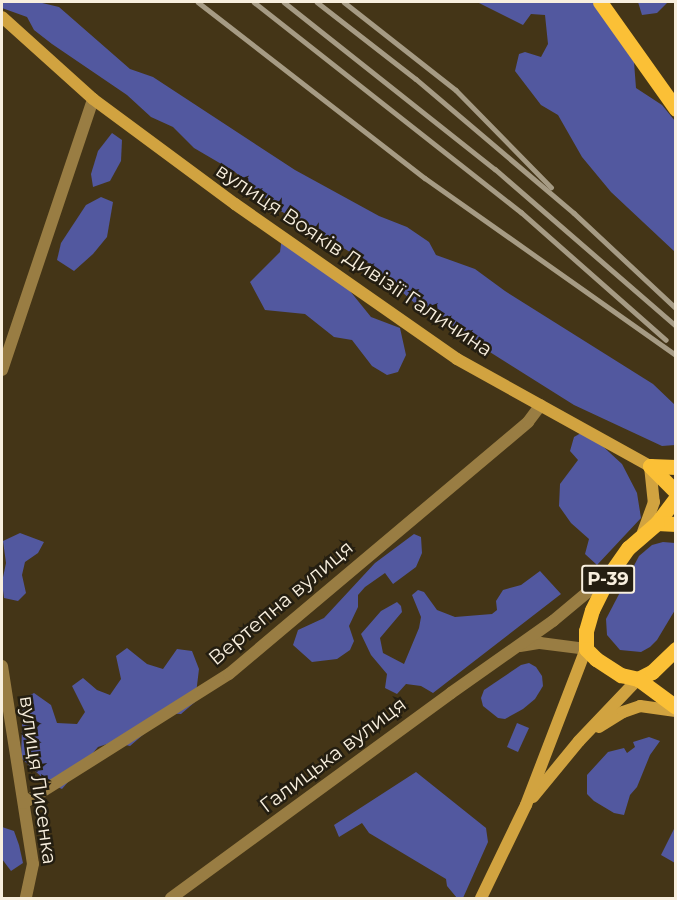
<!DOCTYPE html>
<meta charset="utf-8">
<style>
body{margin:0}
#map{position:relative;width:677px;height:900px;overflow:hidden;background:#443517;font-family:Montserrat,sans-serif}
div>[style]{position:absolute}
.green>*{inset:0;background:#52589f}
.minor>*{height:12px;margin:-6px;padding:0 6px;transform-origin:6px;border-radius:6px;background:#997d43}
.secondary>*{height:12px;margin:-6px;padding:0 6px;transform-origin:6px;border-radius:6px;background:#d1a340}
.primary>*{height:15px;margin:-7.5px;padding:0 7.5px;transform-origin:7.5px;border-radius:7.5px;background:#fbc036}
.rail>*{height:4.5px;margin:-2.25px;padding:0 2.25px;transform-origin:2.25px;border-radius:2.25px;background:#a69b84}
span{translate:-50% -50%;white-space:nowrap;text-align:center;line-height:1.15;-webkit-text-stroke:5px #241e11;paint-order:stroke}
.shield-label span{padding:2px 4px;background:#241e11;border:2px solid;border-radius:4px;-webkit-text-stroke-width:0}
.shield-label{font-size:18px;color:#f8efde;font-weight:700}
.street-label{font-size:20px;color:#f8efde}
.frame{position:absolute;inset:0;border:3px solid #f8efde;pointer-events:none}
</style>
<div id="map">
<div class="green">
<i style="clip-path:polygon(2px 2px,38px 2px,59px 7px,130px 69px,153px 77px,295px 170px,379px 216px,407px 227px,429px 242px,436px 255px,475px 269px,505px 291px,653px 384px,675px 405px,675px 445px,662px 446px,574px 405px,420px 308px,372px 265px,279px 210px,235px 172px,194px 148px,173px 127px,151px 117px,127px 95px,52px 44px,34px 30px,27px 17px,2px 8px)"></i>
<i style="clip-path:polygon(477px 2px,593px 2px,634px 62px,636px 88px,662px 105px,675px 121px,675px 252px,611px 192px,582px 157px,558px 115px,541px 105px,515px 71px,519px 54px,525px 52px,541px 57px,548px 44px,545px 15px,531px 14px,523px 25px)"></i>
<i style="clip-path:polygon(638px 2px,668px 2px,657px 13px,642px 15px)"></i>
<i style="clip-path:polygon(112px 133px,122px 140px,121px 161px,110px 181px,93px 187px,91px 174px,98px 151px)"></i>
<i style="clip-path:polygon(101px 197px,113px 202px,107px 237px,93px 254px,74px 271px,57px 260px,61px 243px,86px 205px)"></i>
<i style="clip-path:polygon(282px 237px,329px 265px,371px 317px,400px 328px,406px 355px,398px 372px,387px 375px,372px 366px,352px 340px,334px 337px,305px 314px,265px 310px,250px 282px,280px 252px)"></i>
<i style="clip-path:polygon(581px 433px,596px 440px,622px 464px,637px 493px,641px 518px,597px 565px,585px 554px,589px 539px,571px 523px,559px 506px,560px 484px,578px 460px,570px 451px,574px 437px)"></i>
<i style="clip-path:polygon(20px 533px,44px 542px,38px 553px,25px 562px,22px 575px,26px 593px,18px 601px,4px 598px,2px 582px,6px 563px,3px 541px)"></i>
<i style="clip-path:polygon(414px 534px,421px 537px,422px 553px,416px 567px,393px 584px,385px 573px,365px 587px,358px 595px,358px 607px,349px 626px,354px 641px,350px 650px,337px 659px,312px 662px,293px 645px,298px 630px,324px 618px,375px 563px)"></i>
<i style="clip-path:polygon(663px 542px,675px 543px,675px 610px,657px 640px,650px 647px,641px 652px,620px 650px,607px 635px,606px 619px,639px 556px,652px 545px)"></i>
<i style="clip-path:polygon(540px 571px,561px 594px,433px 693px,421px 686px,406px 684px,397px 694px,385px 688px,387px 674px,371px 655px,361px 634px,381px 611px,397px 602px,401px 606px,402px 612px,380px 638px,383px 653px,404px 664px,419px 628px,421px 617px,412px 595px,418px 590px,424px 592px,437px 610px,455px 617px,492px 614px,497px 610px,496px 601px,503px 590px,521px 585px)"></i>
<i style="clip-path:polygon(127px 648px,147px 664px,163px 669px,177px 649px,192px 651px,199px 669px,195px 702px,181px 714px,158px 713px,152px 727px,130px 746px,113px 742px,98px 747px,62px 789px,47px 782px,21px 758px,23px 699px,34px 693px,51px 705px,57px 723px,77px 724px,85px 712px,72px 686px,83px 678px,97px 690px,110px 695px,121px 679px,116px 656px)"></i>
<i style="clip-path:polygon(529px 663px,536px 667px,542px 676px,543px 686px,535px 699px,523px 709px,505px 719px,498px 718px,483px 706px,481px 698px,484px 690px,521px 665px)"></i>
<i style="clip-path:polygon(517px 723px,529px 728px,518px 752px,507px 747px)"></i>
<i style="clip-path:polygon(649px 737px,660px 741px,650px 755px,637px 787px,630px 795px,624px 815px,614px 813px,594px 801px,587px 794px,587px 775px,608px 752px,624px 748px,627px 753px,635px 747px,633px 742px)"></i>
<i style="clip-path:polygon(416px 772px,486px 828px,488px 842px,463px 898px,457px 898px,447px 886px,446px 879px,369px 833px,362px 823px,339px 837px,334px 825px)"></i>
<i style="clip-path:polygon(2px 827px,14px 831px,19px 845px,23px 863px,11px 871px,2px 859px)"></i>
<i style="clip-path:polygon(675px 827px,675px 863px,661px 855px)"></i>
</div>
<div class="minor">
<i style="left:2px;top:370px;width:286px;rotate:-71.4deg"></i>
<i style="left:520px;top:646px;width:20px;rotate:-9deg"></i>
<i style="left:540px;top:643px;width:46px;rotate:7.4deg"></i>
<i style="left:2px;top:666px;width:200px;rotate:81.1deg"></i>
<i style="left:33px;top:864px;width:35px;rotate:102deg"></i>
<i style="left:24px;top:803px;width:242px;rotate:-32.2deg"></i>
<i style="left:229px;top:674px;width:391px;rotate:-40.1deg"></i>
<i style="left:528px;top:422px;width:21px;rotate:-53deg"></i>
<i style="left:171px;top:898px;width:347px;rotate:-36.2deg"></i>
<i style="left:451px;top:693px;width:125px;rotate:-35.2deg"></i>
<i style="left:553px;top:621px;width:72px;rotate:-39.9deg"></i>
</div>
<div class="secondary">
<i style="left:2px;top:17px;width:122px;rotate:42deg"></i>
<i style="left:93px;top:99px;width:177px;rotate:36.5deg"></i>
<i style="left:235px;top:204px;width:271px;rotate:34.9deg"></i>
<i style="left:457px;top:359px;width:221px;rotate:29deg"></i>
<i style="left:650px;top:466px;width:36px;rotate:84deg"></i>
<i style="left:654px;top:502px;width:32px;rotate:110deg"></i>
<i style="left:599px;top:727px;width:28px;rotate:-32deg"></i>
<i style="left:623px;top:712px;width:18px;rotate:-19deg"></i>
<i style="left:640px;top:706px;width:36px;rotate:8deg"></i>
<i style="left:533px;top:797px;width:72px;rotate:-50.6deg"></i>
<i style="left:579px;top:741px;width:86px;rotate:-46.4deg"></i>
<i style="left:481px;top:898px;width:103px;rotate:-64.2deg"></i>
<i style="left:526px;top:805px;width:167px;rotate:-69deg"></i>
</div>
<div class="primary">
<i style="left:600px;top:2px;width:131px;rotate:54.6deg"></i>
<i style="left:650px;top:466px;width:37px;rotate:45deg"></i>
<i style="left:650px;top:466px;width:26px;rotate:2deg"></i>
<i style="left:657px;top:523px;width:31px;rotate:-53deg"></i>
<i style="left:676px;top:524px;width:19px;rotate:-177deg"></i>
<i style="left:657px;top:523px;width:38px;rotate:139deg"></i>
<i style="left:628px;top:548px;width:29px;rotate:125deg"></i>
<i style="left:611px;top:572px;width:42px;rotate:116.6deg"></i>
<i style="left:592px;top:610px;width:22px;rotate:106deg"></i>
<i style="left:586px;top:631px;width:18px;rotate:90deg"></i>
<i style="left:586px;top:649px;width:14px;rotate:45deg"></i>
<i style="left:596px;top:659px;width:30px;rotate:33deg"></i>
<i style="left:621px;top:675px;width:17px;rotate:13deg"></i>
<i style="left:638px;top:679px;width:16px;rotate:-27deg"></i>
<i style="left:652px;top:672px;width:33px;rotate:-44deg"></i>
<i style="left:638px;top:679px;width:47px;rotate:36.4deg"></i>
</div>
<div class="rail">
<i style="left:198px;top:2px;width:287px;rotate:37.8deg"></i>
<i style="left:425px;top:178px;width:307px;rotate:35.2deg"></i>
<i style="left:254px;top:2px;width:340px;rotate:38.2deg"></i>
<i style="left:521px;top:212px;width:193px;rotate:41.4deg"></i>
<i style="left:284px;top:2px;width:269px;rotate:38.4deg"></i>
<i style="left:495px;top:169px;width:240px;rotate:40.9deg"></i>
<i style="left:317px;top:2px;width:125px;rotate:37.9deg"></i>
<i style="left:416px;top:79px;width:207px;rotate:40.3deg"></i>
<i style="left:574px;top:213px;width:139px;rotate:43deg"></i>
<i style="left:344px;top:2px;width:142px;rotate:38.2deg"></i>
<i style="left:456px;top:90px;width:136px;rotate:45.6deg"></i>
</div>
<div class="shield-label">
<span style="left:608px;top:579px">Р-39</span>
</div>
<div class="street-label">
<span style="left:354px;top:260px;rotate:34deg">вулиця Вояків Дивізії Галичина</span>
<span style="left:281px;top:603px;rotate:-40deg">Вертепна вулиця</span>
<span style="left:333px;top:755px;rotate:-37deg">Галицька вулиця</span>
<span style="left:38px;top:780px;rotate:82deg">вулиця Лисенка</span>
</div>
<div class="frame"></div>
</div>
